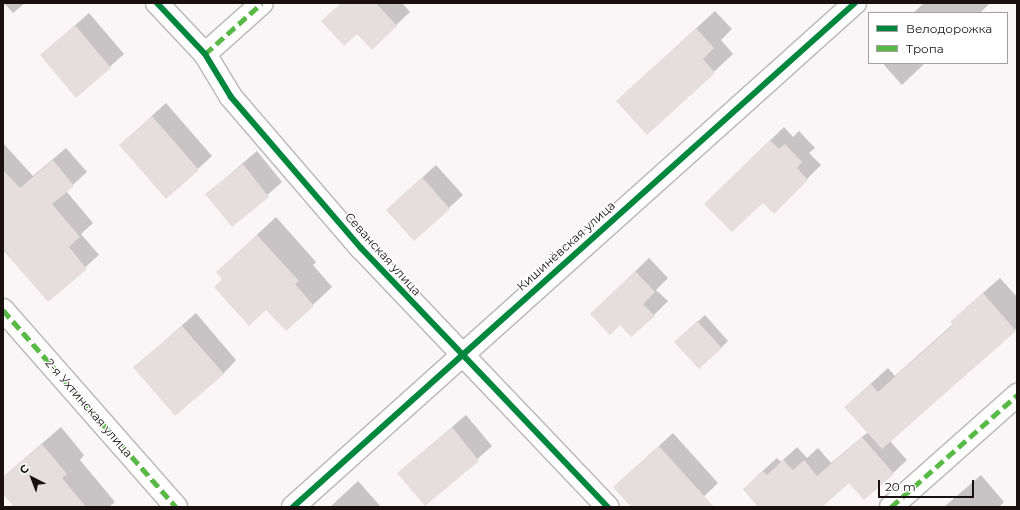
<!DOCTYPE html>
<meta charset="utf-8">
<style>
body{margin:0}
#map{position:relative;width:1020px;height:510px;overflow:hidden;background:#faf6f7;font-family:Montserrat,sans-serif}
div>[style]{position:absolute}
.shadow>*{inset:0;background:#0003}
.building>*{inset:0;background:#e5ddde}
.roads{filter:drop-shadow(1px 0 #bcb5b7) drop-shadow(-1px 0 #bcb5b7) drop-shadow(0 1px #bcb5b7) drop-shadow(0 -1px #bcb5b7)}
.minor>*{height:22px;margin:-11px;padding:0 11px;transform-origin:11px;border-radius:11px;background:#fefefe}
.quiet>*{height:5px;margin-top:-2.5px;transform-origin:0;background:repeating-linear-gradient(90deg,#58b947 0 10px,transparent 0 15px)}
.cycleway>*{height:6px;margin:-3px;padding:0 3px;transform-origin:3px;border-radius:3px;background:#00873e}
span{translate:-50% -50%;white-space:nowrap;text-align:center;line-height:1.15;-webkit-text-stroke:3px #fff;paint-order:stroke}
.street-label{font-size:12px;color:#1a0f11}
.frame{position:absolute;inset:0;border:4px solid #1a0f11;pointer-events:none}
.legend{position:absolute;left:868px;top:12px;width:140px;height:52px;box-sizing:border-box;background:#fff;border:1px solid #a39fa0;margin:0;padding:5px 7px;list-style:none;font-size:12px;color:#1a0f11}
.legend li{display:flex;align-items:center;gap:8px;height:20px}
.legend b{width:20px;border:1px solid #a39fa0}
.north{position:absolute;left:12px;top:458px;width:40px;height:40px;-webkit-text-stroke:3px #fff;paint-order:stroke;rotate:318deg;font-size:11px;font-weight:700;line-height:16px;text-align:center;color:#1a0f11}
.north::after{content:'';display:block;margin:auto;width:14px;height:18px;background:#1a0f11;clip-path:polygon(50% 0,100% 100%,50% 72%,0 100%)}
.scale{position:absolute;left:878px;top:480px;width:96px;height:18px;box-sizing:border-box;border:2px solid #1a0f11;border-top:0;padding-left:5px;font-size:12px;line-height:14px;white-space:nowrap;color:#1a0f11;-webkit-text-stroke:3px #fff;paint-order:stroke}
</style>
<div id="map">
<div class="shadow">
<i style="clip-path:polygon(4px 3px,25px 3px,13px 13px)"></i>
<i style="clip-path:polygon(341px 3px,402px 3px,410px 12px,372px 48px)"></i>
<i style="clip-path:polygon(924px 3px,990px 3px,980px 13px,913px 13px)"></i>
<i style="clip-path:polygon(715px 11px,732px 29px,721px 40px,733px 54px,647px 134px,617px 101px)"></i>
<i style="clip-path:polygon(89px 13px,124px 54px,76px 97px,41px 55px)"></i>
<i style="clip-path:polygon(885px 63px,925px 63px,902px 85px,884px 65px)"></i>
<i style="clip-path:polygon(166px 103px,212px 156px,167px 197px,120px 145px)"></i>
<i style="clip-path:polygon(784px 127px,793px 137px,799px 131px,815px 148px,809px 153px,821px 165px,774px 212px,763px 201px,719px 190px)"></i>
<i style="clip-path:polygon(3px 143px,33px 176px,66px 148px,87px 172px,66px 191px,93px 223px,81px 234px,99px 255px,48px 300px,3px 250px)"></i>
<i style="clip-path:polygon(257px 151px,282px 182px,232px 226px,207px 194px)"></i>
<i style="clip-path:polygon(436px 165px,463px 195px,414px 240px,387px 210px)"></i>
<i style="clip-path:polygon(276px 217px,316px 262px,313px 265px,332px 287px,286px 330px,266px 308px,217px 272px)"></i>
<i style="clip-path:polygon(649px 258px,668px 278px,656px 290px,668px 301px,654px 315px,631px 336px,620px 324px,591px 314px)"></i>
<i style="clip-path:polygon(1000px 278px,1017px 297px,1017px 328px,890px 441px,907px 460px,893px 473px,850px 482px,821px 507px,759px 507px,744px 490px,757px 476px,777px 458px,781px 462px,797px 447px,807px 458px,818px 448px,831px 463px,868px 432px,845px 407px,888px 368px,895px 376px,953px 324px,951px 322px,968px 306px)"></i>
<i style="clip-path:polygon(196px 313px,236px 360px,223px 374px,135px 367px)"></i>
<i style="clip-path:polygon(705px 315px,728px 341px,721px 348px,683px 335px)"></i>
<i style="clip-path:polygon(466px 415px,492px 446px,425px 505px,398px 473px)"></i>
<i style="clip-path:polygon(61px 427px,84px 455px,80px 460px,115px 502px,109px 507px,15px 507px,3px 492px,3px 477px)"></i>
<i style="clip-path:polygon(673px 433px,718px 483px,693px 507px,633px 507px,628px 474px)"></i>
<i style="clip-path:polygon(981px 475px,1004px 502px,999px 507px,944px 507px)"></i>
<i style="clip-path:polygon(358px 481px,381px 507px,330px 507px)"></i>
</div>
<div class="building">
<i style="clip-path:polygon(341px 3px,376px 3px,397px 26px,372px 50px,357px 34px,344px 46px,321px 21px)"></i>
<i style="clip-path:polygon(75px 25px,111px 68px,76px 98px,40px 55px)"></i>
<i style="clip-path:polygon(696px 28px,714px 48px,703px 59px,715px 73px,647px 135px,616px 101px)"></i>
<i style="clip-path:polygon(152px 116px,199px 170px,166px 199px,119px 145px)"></i>
<i style="clip-path:polygon(770px 140px,779px 149px,785px 144px,802px 162px,797px 168px,808px 180px,774px 214px,763px 203px,732px 232px,704px 204px)"></i>
<i style="clip-path:polygon(53px 160px,74px 186px,52px 204px,80px 237px,69px 247px,87px 269px,48px 302px,3px 249px,3px 170px,20px 188px)"></i>
<i style="clip-path:polygon(243px 164px,269px 197px,232px 227px,205px 194px)"></i>
<i style="clip-path:polygon(422px 177px,450px 209px,414px 241px,386px 210px)"></i>
<i style="clip-path:polygon(257px 235px,299px 281px,295px 284px,314px 306px,286px 331px,266px 310px,249px 326px,214px 287px,222px 279px,216px 272px)"></i>
<i style="clip-path:polygon(635px 271px,655px 292px,643px 304px,655px 316px,631px 337px,620px 325px,610px 335px,590px 314px)"></i>
<i style="clip-path:polygon(983px 293px,1016px 331px,882px 449px,844px 407px,871px 384px,878px 392px,953px 325px,950px 322px)"></i>
<i style="clip-path:polygon(697px 321px,722px 348px,699px 369px,674px 342px)"></i>
<i style="clip-path:polygon(182px 326px,224px 374px,175px 416px,133px 367px)"></i>
<i style="clip-path:polygon(452px 427px,479px 461px,425px 506px,397px 473px)"></i>
<i style="clip-path:polygon(862px 437px,894px 474px,864px 500px,849px 483px,822px 507px,758px 507px,743px 489px,763px 471px,767px 475px,783px 460px,793px 470px,804px 460px,817px 476px)"></i>
<i style="clip-path:polygon(42px 444px,67px 474px,62px 478px,86px 507px,14px 507px,3px 494px,3px 477px)"></i>
<i style="clip-path:polygon(659px 446px,714px 507px,631px 507px,613px 487px)"></i>
</div>
<div class="roads">
<div class="minor">
<i style="left:157px;top:3px;width:70px;rotate:46.7deg"></i>
<i style="left:205px;top:54px;width:50px;rotate:58.8deg"></i>
<i style="left:231px;top:97px;width:199px;rotate:49.3deg"></i>
<i style="left:361px;top:248px;width:358px;rotate:46.4deg"></i>
<i style="left:205px;top:54px;width:76px;rotate:-41.8deg"></i>
<i style="left:3px;top:310px;width:262px;rotate:48.7deg"></i>
<i style="left:293px;top:507px;width:755px;rotate:-41.89deg"></i>
<i style="left:891px;top:507px;width:169px;rotate:-41.6deg"></i>
</div>
</div>
<div class="quiet">
<i style="left:205px;top:54px;width:76px;rotate:-41.8deg"></i>
<i style="left:3px;top:310px;width:262px;rotate:48.7deg"></i>
<i style="left:891px;top:507px;width:169px;rotate:-41.6deg"></i>
</div>
<div class="cycleway">
<i style="left:157px;top:3px;width:70px;rotate:46.7deg"></i>
<i style="left:205px;top:54px;width:50px;rotate:58.8deg"></i>
<i style="left:231px;top:97px;width:199px;rotate:49.3deg"></i>
<i style="left:361px;top:248px;width:358px;rotate:46.4deg"></i>
<i style="left:293px;top:507px;width:755px;rotate:-41.89deg"></i>
</div>
<div class="street-label">
<span style="left:566px;top:246px;rotate:-42deg">Кишинёвская улица</span>
<span style="left:383px;top:254px;rotate:48deg">Севанская улица</span>
<span style="left:89px;top:408px;rotate:49deg">2-я Ухтинская улица</span>
</div>
<div class="frame"></div>
<ul class="legend">
<li><b style="height:5px;background:#00873e"></b>Велодорожка</li>
<li><b style="height:5px;background:#58b947"></b>Тропа</li>
</ul>
<div class="north">С</div>
<div class="scale">20 m</div>
</div>
